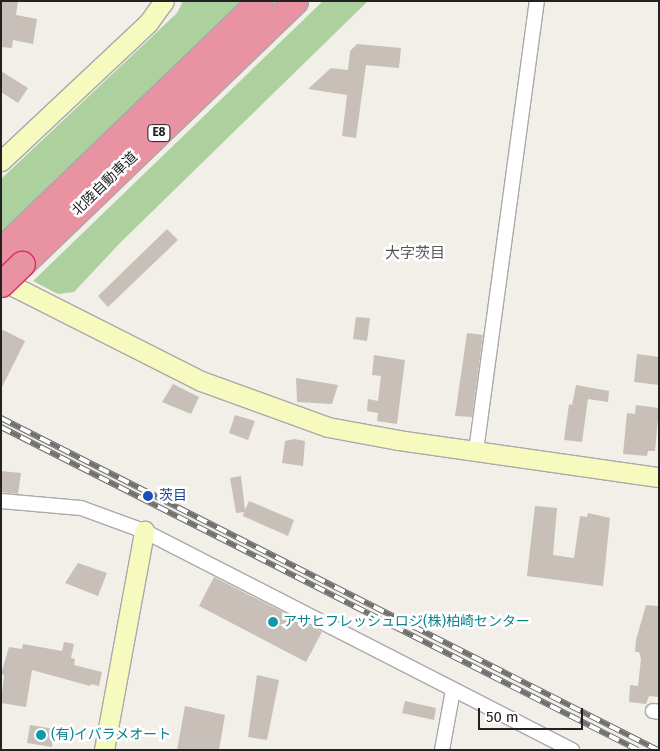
<!DOCTYPE html>
<meta charset="utf-8">
<style>
body{margin:0}
#map{position:relative;width:660px;height:751px;overflow:hidden;background:#f2efe9;font-family:"Fira Sans","Noto Sans JP",sans-serif}
div>[style]{position:absolute}
.forest>*{inset:0;background:#add19e}
.building>*{inset:0;background:#c7bfb8}
.roads{filter:drop-shadow(1px 0 #a9a9a9) drop-shadow(-1px 0 #a9a9a9) drop-shadow(0 1px #a9a9a9) drop-shadow(0 -1px #a9a9a9)}
.street>*{height:14px;margin:-7px;padding:0 7px;transform-origin:7px;border-radius:7px;background:#fff}
.secondary>*{height:19px;margin:-9.5px;padding:0 9.5px;transform-origin:9.5px;border-radius:9.5px;background:#f7fabf}
.highway>*{height:25px;margin:-12.5px;padding:0 12.5px;transform-origin:12.5px;border-radius:12.5px;background:#e892a2}
.rail>*{height:5.5px;margin-top:-2.75px;transform-origin:0;background:repeating-linear-gradient(90deg,#fff 0 11px,#707070 0 22px);box-sizing:border-box;border-block:1px solid #707070}
.bridges{filter:drop-shadow(1px 0 #dc2a67) drop-shadow(-1px 0 #dc2a67) drop-shadow(0 1px #dc2a67) drop-shadow(0 -1px #dc2a67)}
.highway-bridge>*{height:25px;margin:-12.5px;padding:0 12.5px;transform-origin:12.5px;border-radius:12.5px;background:#e892a2}
.dots>*{width:14px;height:14px;translate:-50% -50%;box-sizing:border-box;border:2px solid #fff;border-radius:50%}
span{translate:-50% -50%;white-space:nowrap;text-align:center;line-height:1.15;-webkit-text-stroke:5px #fff;paint-order:stroke}
.shield-label span{padding:1px 4px;background:#fff;border:1px solid;border-radius:4px;-webkit-text-stroke-width:0}
.shield-label{font-size:12px;color:#222;font-weight:700}
.street-label{font-size:14px;color:#222}
.transit-label{font-size:14px;color:#164399}
.left{translate:0 -50%;text-align:left}
.culture-label{font-size:14px;color:#0d838f}
.neighbourhood-label{font-size:15px;color:#555}
.frame{position:absolute;inset:0;border:2px solid #222;pointer-events:none}
.scale{position:absolute;left:478px;top:708px;width:105px;height:22px;box-sizing:border-box;border:2px solid #222;border-top:0;padding-left:6px;font-size:15px;line-height:18px;white-space:nowrap;color:#222;-webkit-text-stroke:4px #fff;paint-order:stroke}
</style>
<div id="map">
<div class="forest">
<i style="clip-path:polygon(183px 1px,242px 1px,1px 235px,1px 179px,177px 13px)"></i>
<i style="clip-path:polygon(323px 1px,368px 1px,120px 243px,74px 292px,58px 294px,33px 281px)"></i>
</div>
<div class="building">
<i style="clip-path:polygon(1px 1px,18px 1px,16px 15px,37px 19px,33px 44px,13px 40px,12px 48px,1px 47px)"></i>
<i style="clip-path:polygon(357px 44px,401px 48px,399px 68px,366px 65px,356px 138px,342px 136px,347px 95px,308px 89px,331px 68px,348px 70px,350px 51px)"></i>
<i style="clip-path:polygon(1px 71px,28px 88px,18px 103px,1px 92px)"></i>
<i style="clip-path:polygon(167px 229px,178px 240px,108px 307px,98px 296px)"></i>
<i style="clip-path:polygon(356px 317px,370px 318px,367px 341px,353px 339px)"></i>
<i style="clip-path:polygon(1px 329px,25px 341px,1px 389px)"></i>
<i style="clip-path:polygon(467px 333px,483px 335px,472px 417px,455px 416px)"></i>
<i style="clip-path:polygon(637px 354px,659px 357px,659px 385px,634px 382px)"></i>
<i style="clip-path:polygon(374px 355px,405px 360px,397px 424px,377px 421px,378px 413px,367px 411px,368px 399px,378px 401px,381px 376px,372px 375px)"></i>
<i style="clip-path:polygon(296px 378px,338px 385px,332px 404px,297px 402px)"></i>
<i style="clip-path:polygon(173px 384px,199px 397px,191px 414px,162px 402px)"></i>
<i style="clip-path:polygon(576px 385px,609px 391px,608px 402px,588px 399px,582px 442px,564px 440px,569px 404px,572px 405px)"></i>
<i style="clip-path:polygon(636px 405px,659px 408px,655px 451px,648px 451px,647px 456px,623px 454px,627px 413px,635px 414px)"></i>
<i style="clip-path:polygon(235px 415px,255px 421px,248px 440px,229px 433px)"></i>
<i style="clip-path:polygon(294px 439px,305px 441px,303px 466px,282px 463px,285px 441px)"></i>
<i style="clip-path:polygon(1px 471px,21px 473px,18px 494px,1px 492px)"></i>
<i style="clip-path:polygon(241px 476px,245px 510px,249px 501px,294px 520px,288px 536px,243px 516px,244px 512px,236px 513px,230px 478px)"></i>
<i style="clip-path:polygon(535px 506px,557px 508px,553px 555px,574px 558px,580px 516px,587px 517px,588px 513px,610px 518px,603px 586px,527px 576px)"></i>
<i style="clip-path:polygon(78px 563px,107px 573px,98px 596px,65px 583px)"></i>
<i style="clip-path:polygon(214px 577px,322px 632px,306px 662px,199px 606px)"></i>
<i style="clip-path:polygon(646px 605px,659px 606px,659px 687px,658px 697px,649px 696px,646px 704px,629px 702px,630px 685px,638px 686px,641px 659px,639px 652px,635px 652px,636px 640px)"></i>
<i style="clip-path:polygon(64px 642px,74px 644px,71px 658px,75px 659px,74px 665px,102px 672px,99px 686px,91px 684px,90px 686px,32px 670px,26px 707px,1px 703px,4px 675px,1px 674px,9px 647px,22px 649px,23px 644px,62px 651px)"></i>
<i style="clip-path:polygon(257px 675px,279px 680px,267px 740px,248px 737px)"></i>
<i style="clip-path:polygon(405px 701px,436px 708px,434px 720px,402px 713px)"></i>
<i style="clip-path:polygon(185px 706px,225px 715px,219px 750px,177px 750px)"></i>
<i style="clip-path:polygon(30px 725px,55px 729px,52px 747px,27px 743px)"></i>
</div>
<div class="roads">
<div class="street">
<i style="left:476px;top:451px;width:454px;rotate:-82.3deg"></i>
<i style="left:1px;top:501px;width:80px;rotate:5deg"></i>
<i style="left:81px;top:508px;width:67px;rotate:20.1deg"></i>
<i style="left:144px;top:531px;width:481px;rotate:27.1deg"></i>
<i style="left:653px;top:711px;width:6px;rotate:9deg"></i>
<i style="left:442px;top:750px;width:61px;rotate:-79.6deg"></i>
</div>
<div class="secondary">
<i style="left:1px;top:161px;width:202px;rotate:-43.2deg"></i>
<i style="left:148px;top:23px;width:27px;rotate:-54deg"></i>
<i style="left:1px;top:280px;width:224px;rotate:26.8deg"></i>
<i style="left:201px;top:381px;width:135px;rotate:19.9deg"></i>
<i style="left:328px;top:427px;width:71px;rotate:10.5deg"></i>
<i style="left:398px;top:440px;width:264px;rotate:8.1deg"></i>
<i style="left:104px;top:750px;width:223px;rotate:-79.6deg"></i>
</div>
<div class="highway">
<i style="left:1px;top:250px;width:359px;rotate:-43.9deg"></i>
<i style="left:22px;top:264px;width:379px;rotate:-43.9deg"></i>
</div>
</div>
<div class="rail">
<i style="left:1px;top:418px;width:736px;rotate:26.81deg"></i>
<i style="left:1px;top:427px;width:714px;rotate:26.89deg"></i>
</div>
<div class="bridges">
<div class="highway-bridge">
<i style="left:1px;top:284px;width:29px;rotate:-44deg"></i>
</div>
</div>
<div class="dots">
<i style="left:148px;top:496px;background:#1a4fb4"></i>
<i style="left:273px;top:622px;background:#0f9aa8"></i>
<i style="left:41px;top:735px;background:#0f9aa8"></i>
</div>
<div class="shield-label">
<span style="left:159px;top:133px">E8</span>
</div>
<div class="street-label">
<span style="left:105px;top:184px;rotate:-44deg">北陸自動車道</span>
</div>
<div class="transit-label">
<span class="left" style="left:159px;top:496px">茨目</span>
</div>
<div class="culture-label">
<span class="left" style="left:283px;top:622px">アサヒフレッシュロジ(株)柏崎センター</span>
<span class="left" style="left:51px;top:735px">(有)イバラメオート</span>
</div>
<div class="neighbourhood-label">
<span style="left:415px;top:254px">大字茨目</span>
</div>
<div class="frame"></div>
<div class="scale">50 m</div>
</div>
